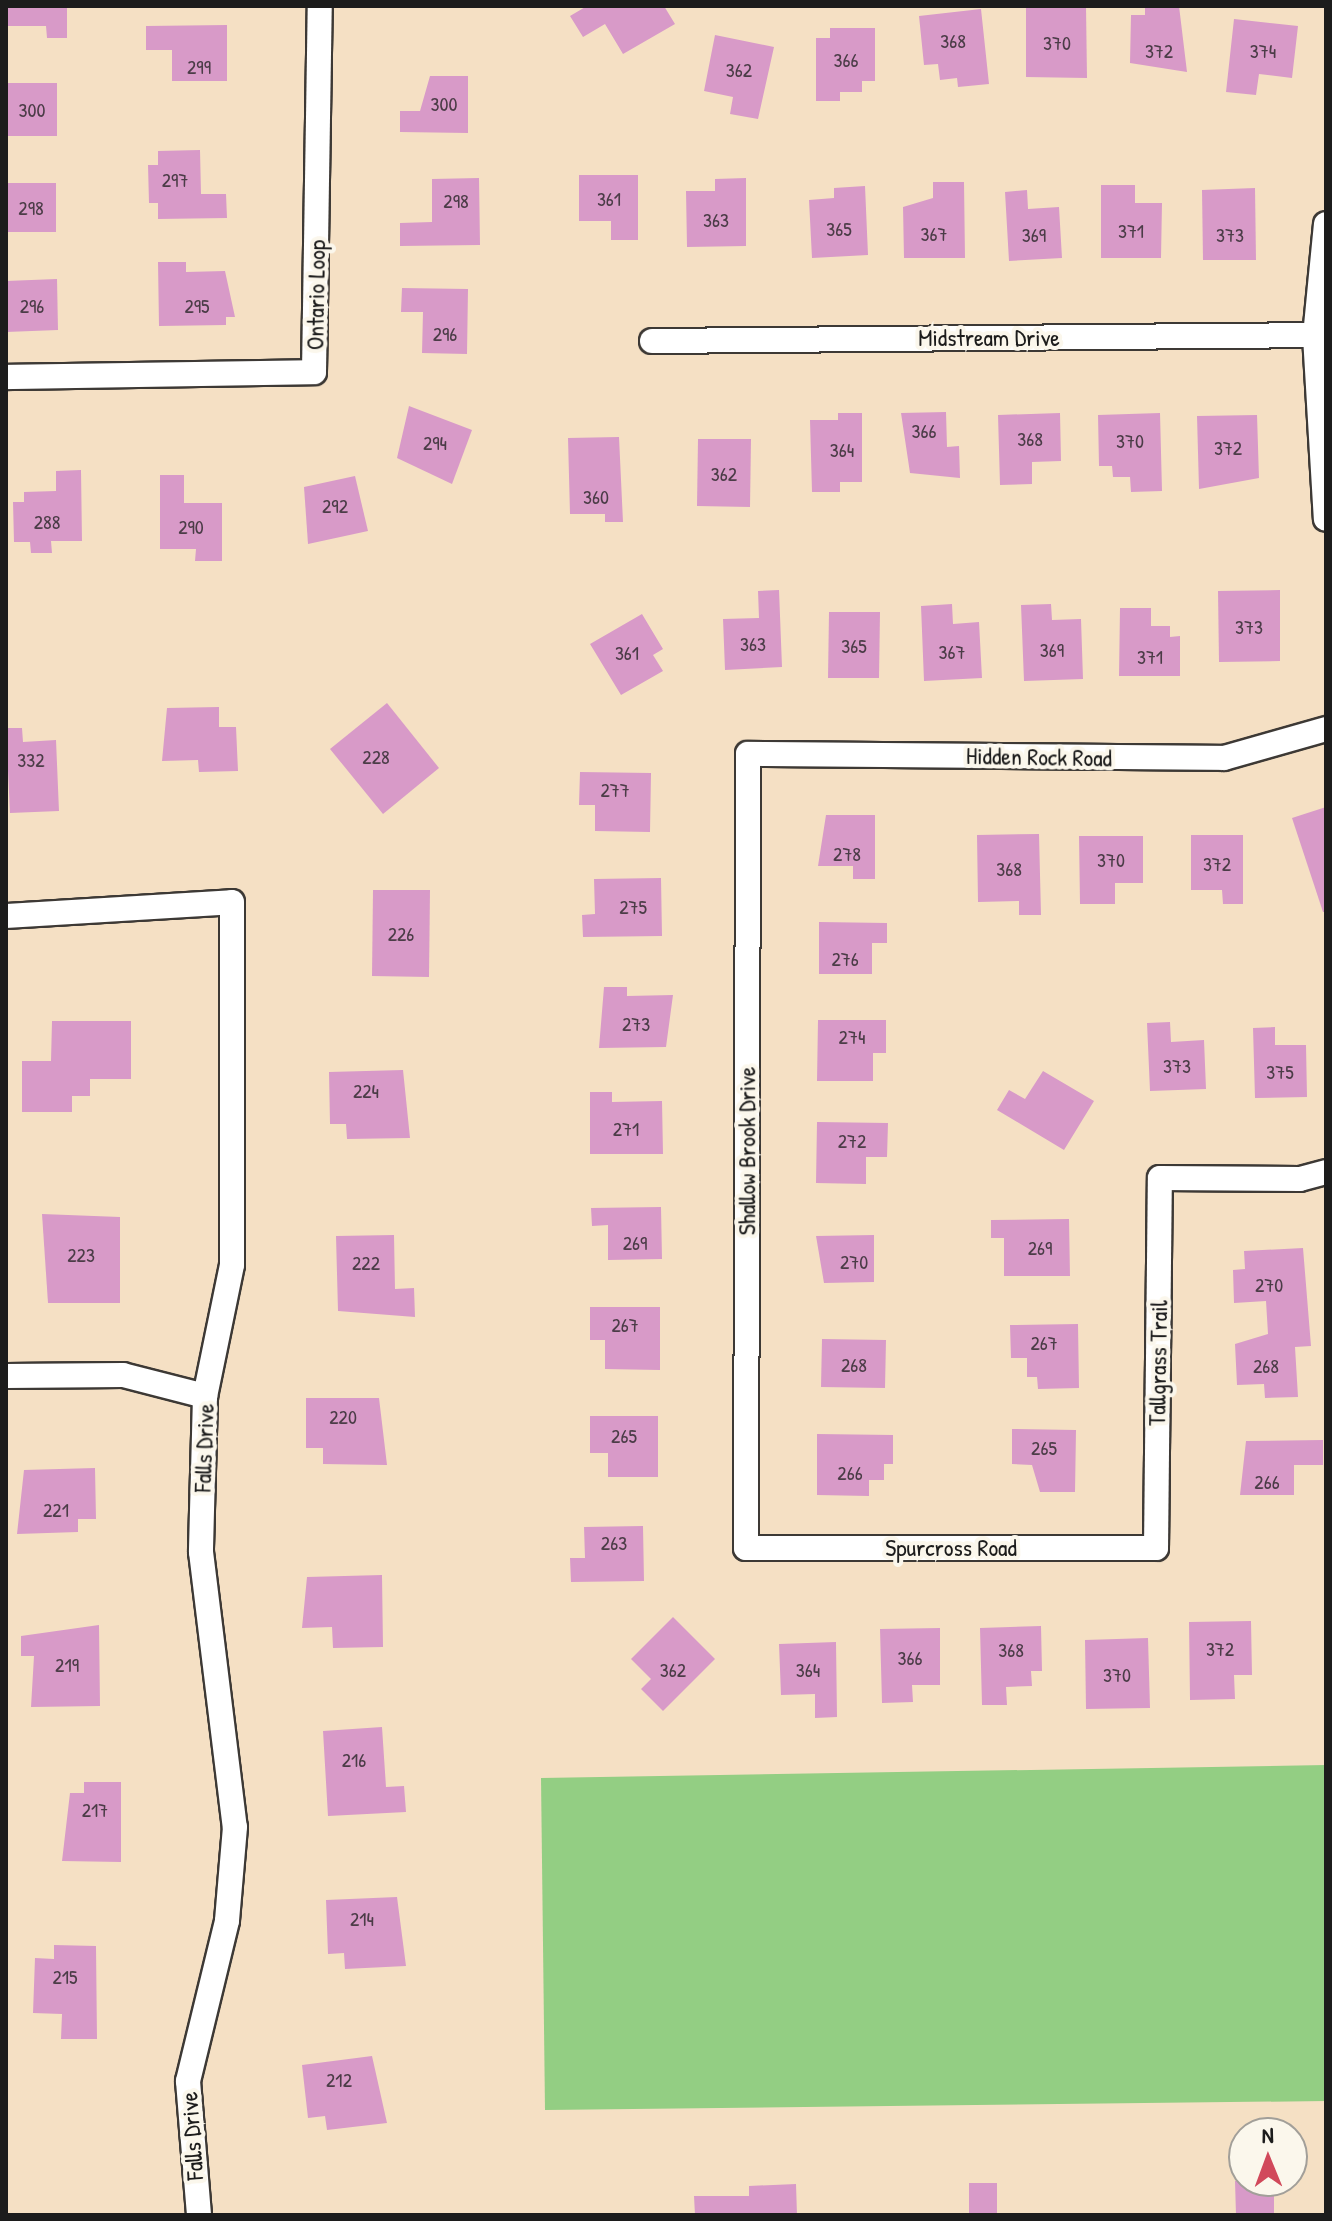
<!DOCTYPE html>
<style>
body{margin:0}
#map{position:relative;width:1332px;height:2221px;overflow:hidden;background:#f5e0c4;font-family:"Patrick Hand",sans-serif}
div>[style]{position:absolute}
.green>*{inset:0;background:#93ce83}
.building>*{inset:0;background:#d89ac8}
.roads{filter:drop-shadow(2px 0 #3d3935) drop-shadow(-2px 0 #3d3935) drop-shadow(0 2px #3d3935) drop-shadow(0 -2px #3d3935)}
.minor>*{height:24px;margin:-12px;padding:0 12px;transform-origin:12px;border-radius:12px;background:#fff}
span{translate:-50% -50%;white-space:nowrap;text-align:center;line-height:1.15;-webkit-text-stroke:8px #fbf7ec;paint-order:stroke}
.number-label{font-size:20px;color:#4b3c47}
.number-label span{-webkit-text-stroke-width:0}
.street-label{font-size:24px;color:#1c1c1c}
.frame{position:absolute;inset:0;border:8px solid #1c1c1c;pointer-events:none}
.north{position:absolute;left:1228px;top:2117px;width:80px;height:80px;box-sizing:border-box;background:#fbf7ec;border:2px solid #a29f99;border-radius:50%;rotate:359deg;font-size:22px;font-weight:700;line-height:32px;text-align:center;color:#1c1c1c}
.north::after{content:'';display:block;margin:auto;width:28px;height:36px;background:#d1495b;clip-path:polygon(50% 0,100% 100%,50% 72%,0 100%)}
</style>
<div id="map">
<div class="green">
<i style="clip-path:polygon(1326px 1765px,1326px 2101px,545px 2110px,541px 1778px)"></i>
</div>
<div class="building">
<i style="clip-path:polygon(6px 6px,67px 6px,67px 38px,47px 38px,46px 26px,6px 26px)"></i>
<i style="clip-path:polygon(587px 6px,664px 6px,675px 24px,623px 54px,605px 24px,583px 37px,570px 16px)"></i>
<i style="clip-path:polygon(1026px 6px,1086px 6px,1087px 78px,1026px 77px)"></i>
<i style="clip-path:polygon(1145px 6px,1179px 6px,1187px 72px,1130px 63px,1131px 15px,1145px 15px)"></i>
<i style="clip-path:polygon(981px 9px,989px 84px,958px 87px,957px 78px,940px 80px,938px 64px,924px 65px,919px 16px)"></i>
<i style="clip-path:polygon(1234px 19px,1298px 26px,1292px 78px,1259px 74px,1256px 95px,1226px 92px)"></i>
<i style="clip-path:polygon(227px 25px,227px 81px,172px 81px,172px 50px,146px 50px,146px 26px)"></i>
<i style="clip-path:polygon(830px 28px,875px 28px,875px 81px,862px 81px,862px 92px,840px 92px,840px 101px,816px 101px,816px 38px,830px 38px)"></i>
<i style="clip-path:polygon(715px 35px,774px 47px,758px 119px,730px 114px,733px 97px,704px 91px)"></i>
<i style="clip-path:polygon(430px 76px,468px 76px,468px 133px,400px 132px,400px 111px,420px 111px)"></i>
<i style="clip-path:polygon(6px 83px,57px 83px,57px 136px,6px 136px)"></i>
<i style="clip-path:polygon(200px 150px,201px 194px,226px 194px,227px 218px,158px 219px,158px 203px,149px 203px,148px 165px,158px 165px,158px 151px)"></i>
<i style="clip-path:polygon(579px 175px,638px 175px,638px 240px,611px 240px,611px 221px,579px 221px)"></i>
<i style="clip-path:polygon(479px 178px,480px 245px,400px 246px,400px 223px,432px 222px,432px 179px)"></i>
<i style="clip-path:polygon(746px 178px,746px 246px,687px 247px,686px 191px,715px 191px,715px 179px)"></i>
<i style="clip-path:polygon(933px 182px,964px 182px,965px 258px,904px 258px,903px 207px,933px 198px)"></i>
<i style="clip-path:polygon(6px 183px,56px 183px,56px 232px,6px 232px)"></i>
<i style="clip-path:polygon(1101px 185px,1135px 185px,1135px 203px,1162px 203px,1161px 258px,1101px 258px)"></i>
<i style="clip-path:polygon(865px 186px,868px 255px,812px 258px,809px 200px,834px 198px,834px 188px)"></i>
<i style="clip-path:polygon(1255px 188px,1256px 260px,1203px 260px,1202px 190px)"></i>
<i style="clip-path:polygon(1027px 190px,1028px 209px,1059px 207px,1062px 258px,1009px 261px,1005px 192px)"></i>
<i style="clip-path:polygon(158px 262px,186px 262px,186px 272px,225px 271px,235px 317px,226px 317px,226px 325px,159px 326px)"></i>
<i style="clip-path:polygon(57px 279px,58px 330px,6px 332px,6px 281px)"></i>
<i style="clip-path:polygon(402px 288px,468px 289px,467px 354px,422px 353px,423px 312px,401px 312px)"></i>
<i style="clip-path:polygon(409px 406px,472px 430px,452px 484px,397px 458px)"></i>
<i style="clip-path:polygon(946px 412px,947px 447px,959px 446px,960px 478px,910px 473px,901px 413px)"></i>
<i style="clip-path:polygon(838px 413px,862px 413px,862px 482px,840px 482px,840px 492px,812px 492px,810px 420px,838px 420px)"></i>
<i style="clip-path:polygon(1060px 413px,1061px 461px,1032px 462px,1032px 484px,1000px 485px,998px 415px)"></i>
<i style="clip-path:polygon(1160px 413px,1162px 491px,1131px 492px,1130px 477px,1113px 477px,1112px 466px,1099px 466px,1098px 415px)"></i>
<i style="clip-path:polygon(1257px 415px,1259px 478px,1199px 489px,1197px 416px)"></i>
<i style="clip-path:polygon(619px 437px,623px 522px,605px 522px,605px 514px,570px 514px,568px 438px)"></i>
<i style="clip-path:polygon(698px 439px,751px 439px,750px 507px,697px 506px)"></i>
<i style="clip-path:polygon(81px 470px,82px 541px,51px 541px,52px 553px,31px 553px,30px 542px,14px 542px,13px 502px,24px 502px,24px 492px,56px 491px,56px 471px)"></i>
<i style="clip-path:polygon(160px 475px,184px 475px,184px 503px,222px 503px,222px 561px,195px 561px,196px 549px,160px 549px)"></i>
<i style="clip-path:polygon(355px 476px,368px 531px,308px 544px,304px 487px)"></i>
<i style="clip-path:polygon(779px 590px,782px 667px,725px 670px,723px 619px,759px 618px,758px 591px)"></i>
<i style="clip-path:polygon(1280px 590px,1280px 661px,1219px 662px,1218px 591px)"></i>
<i style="clip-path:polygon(952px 604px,953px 624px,979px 622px,982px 678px,924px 681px,921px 606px)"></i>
<i style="clip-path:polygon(1051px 604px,1052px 620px,1081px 619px,1083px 679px,1024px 681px,1021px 605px)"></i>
<i style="clip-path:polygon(1120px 608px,1151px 608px,1151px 626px,1170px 626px,1170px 637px,1180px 636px,1180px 676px,1119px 676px)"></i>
<i style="clip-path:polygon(829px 612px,880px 612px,879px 678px,828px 678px)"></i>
<i style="clip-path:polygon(642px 614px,663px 649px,653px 655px,663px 671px,621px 695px,590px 644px)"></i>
<i style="clip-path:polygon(387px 703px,439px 768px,383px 814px,330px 749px)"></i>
<i style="clip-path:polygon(219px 707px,219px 727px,236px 727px,238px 771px,199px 772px,198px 760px,162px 761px,167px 708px)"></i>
<i style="clip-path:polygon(6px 728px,22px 728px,23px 742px,56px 740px,59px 811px,10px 813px)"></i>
<i style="clip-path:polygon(580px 772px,651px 773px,650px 832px,595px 831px,595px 805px,579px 805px)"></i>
<i style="clip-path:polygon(1326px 807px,1326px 912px,1323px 912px,1292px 818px)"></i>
<i style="clip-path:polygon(826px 815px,875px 815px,875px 879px,853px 879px,853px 866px,818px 866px)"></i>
<i style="clip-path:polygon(1039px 834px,1041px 915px,1019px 915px,1019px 901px,978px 902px,977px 835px)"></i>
<i style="clip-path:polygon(1191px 835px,1243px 835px,1243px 904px,1223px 904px,1222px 890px,1191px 890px)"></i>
<i style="clip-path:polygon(1079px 836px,1143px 836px,1143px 883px,1115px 883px,1115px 904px,1080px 904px)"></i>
<i style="clip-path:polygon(661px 878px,662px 936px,583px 937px,582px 915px,595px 914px,594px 879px)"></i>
<i style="clip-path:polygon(373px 890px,430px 890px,429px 977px,372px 976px)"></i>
<i style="clip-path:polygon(819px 922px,887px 923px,887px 943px,872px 943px,872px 974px,819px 974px)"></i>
<i style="clip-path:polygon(604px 987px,627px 987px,627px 996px,673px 995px,666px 1047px,599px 1048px)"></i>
<i style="clip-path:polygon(818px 1020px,886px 1020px,886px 1053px,873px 1053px,873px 1081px,817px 1081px)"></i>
<i style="clip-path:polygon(52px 1021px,131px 1021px,131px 1079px,90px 1079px,90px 1096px,72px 1096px,72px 1112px,22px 1112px,22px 1061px,51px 1061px)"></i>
<i style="clip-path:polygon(1170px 1022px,1171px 1042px,1204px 1040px,1206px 1089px,1150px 1091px,1147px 1023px)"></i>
<i style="clip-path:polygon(1275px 1027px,1275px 1045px,1306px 1045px,1307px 1097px,1255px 1098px,1253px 1028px)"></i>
<i style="clip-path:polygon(403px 1070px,410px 1138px,347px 1139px,346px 1124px,330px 1124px,329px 1072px)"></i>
<i style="clip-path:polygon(1043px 1071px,1094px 1101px,1064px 1150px,997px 1110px,1009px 1090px,1025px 1099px)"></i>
<i style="clip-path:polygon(590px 1092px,612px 1092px,612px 1102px,662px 1101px,663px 1154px,590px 1154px)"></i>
<i style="clip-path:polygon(817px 1122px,888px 1123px,887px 1157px,866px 1157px,866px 1184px,816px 1183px)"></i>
<i style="clip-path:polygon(661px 1207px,662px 1259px,608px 1260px,608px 1225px,592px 1226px,591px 1208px)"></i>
<i style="clip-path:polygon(42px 1214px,120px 1217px,120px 1303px,48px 1303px)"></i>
<i style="clip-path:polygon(1069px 1219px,1070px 1276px,1004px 1276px,1004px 1238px,991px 1238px,991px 1220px)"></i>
<i style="clip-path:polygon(394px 1235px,395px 1289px,414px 1288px,415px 1317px,338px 1311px,336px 1236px)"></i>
<i style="clip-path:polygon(874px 1235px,874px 1282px,824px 1283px,816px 1236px)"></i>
<i style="clip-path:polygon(1303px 1248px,1311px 1346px,1295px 1347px,1298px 1397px,1265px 1398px,1264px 1384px,1237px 1385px,1235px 1344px,1268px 1334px,1266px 1301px,1234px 1303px,1233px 1270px,1245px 1269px,1244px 1251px)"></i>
<i style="clip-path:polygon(590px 1307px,660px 1307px,660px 1370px,605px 1369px,605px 1340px,590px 1340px)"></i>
<i style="clip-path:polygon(1078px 1324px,1079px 1388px,1038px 1389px,1037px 1377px,1027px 1377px,1027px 1358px,1011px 1358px,1010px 1325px)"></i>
<i style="clip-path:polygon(822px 1339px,886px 1340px,885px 1388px,821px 1387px)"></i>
<i style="clip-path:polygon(306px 1398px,379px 1398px,387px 1465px,323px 1464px,323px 1448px,306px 1448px)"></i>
<i style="clip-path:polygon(590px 1416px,658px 1416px,658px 1477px,608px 1477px,608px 1453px,590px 1453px)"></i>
<i style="clip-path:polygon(1012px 1429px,1076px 1430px,1075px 1492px,1040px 1492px,1032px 1465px,1012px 1464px)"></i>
<i style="clip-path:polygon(817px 1434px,893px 1435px,893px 1464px,884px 1464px,884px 1480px,869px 1480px,869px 1496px,817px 1495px)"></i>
<i style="clip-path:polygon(1323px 1440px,1323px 1465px,1294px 1465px,1294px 1495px,1240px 1495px,1246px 1441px)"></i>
<i style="clip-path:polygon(95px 1468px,96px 1519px,78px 1519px,78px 1532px,17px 1534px,24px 1470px)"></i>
<i style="clip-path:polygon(643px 1526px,644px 1581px,571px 1582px,570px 1558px,585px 1558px,584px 1527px)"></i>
<i style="clip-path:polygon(382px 1575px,383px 1647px,333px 1648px,332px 1627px,302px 1628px,307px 1577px)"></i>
<i style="clip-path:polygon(673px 1617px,715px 1659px,663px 1711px,641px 1689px,651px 1679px,631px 1659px)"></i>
<i style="clip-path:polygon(1251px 1621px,1252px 1675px,1234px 1675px,1235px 1699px,1190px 1700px,1189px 1622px)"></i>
<i style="clip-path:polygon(99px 1625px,100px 1706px,31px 1707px,34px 1656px,21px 1656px,21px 1636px)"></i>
<i style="clip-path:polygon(1041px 1626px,1042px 1671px,1031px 1671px,1032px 1686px,1006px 1687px,1007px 1705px,982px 1705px,980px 1628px)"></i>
<i style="clip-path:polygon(940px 1628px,940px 1685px,912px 1685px,913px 1702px,882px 1703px,880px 1629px)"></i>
<i style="clip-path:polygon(1148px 1638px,1150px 1708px,1086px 1709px,1085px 1640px)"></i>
<i style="clip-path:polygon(836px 1642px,837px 1717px,815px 1718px,815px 1694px,781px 1695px,779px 1644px)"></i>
<i style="clip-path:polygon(382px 1727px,386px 1787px,404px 1786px,406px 1812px,328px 1816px,323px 1731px)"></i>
<i style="clip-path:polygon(84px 1782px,121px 1782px,121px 1862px,62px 1861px,70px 1793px,84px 1793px)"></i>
<i style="clip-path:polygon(397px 1897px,406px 1966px,345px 1969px,344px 1953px,328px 1954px,326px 1900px)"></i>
<i style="clip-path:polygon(54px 1945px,96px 1946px,97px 2039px,61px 2039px,62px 2014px,33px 2013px,35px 1958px,54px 1959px)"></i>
<i style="clip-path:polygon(372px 2056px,387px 2123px,327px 2130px,325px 2116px,308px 2118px,302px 2065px)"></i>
<i style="clip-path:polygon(1235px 2181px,1261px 2181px,1261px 2195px,1274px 2194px,1274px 2215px,1236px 2215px)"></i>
<i style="clip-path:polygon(969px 2183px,997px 2183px,997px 2215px,969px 2215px)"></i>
<i style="clip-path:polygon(796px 2184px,797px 2215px,695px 2215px,694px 2196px,749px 2196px,749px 2186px)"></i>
</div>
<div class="roads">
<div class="minor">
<i style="left:1326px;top:224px;width:113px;rotate:95.6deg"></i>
<i style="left:1315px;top:336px;width:183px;rotate:86.6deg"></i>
<i style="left:652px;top:341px;width:674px;rotate:-0.51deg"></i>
<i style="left:6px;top:377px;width:308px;rotate:-0.9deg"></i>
<i style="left:314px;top:372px;width:366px;rotate:-89.1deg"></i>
<i style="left:1326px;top:729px;width:106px;rotate:164.1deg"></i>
<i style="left:1224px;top:758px;width:476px;rotate:-179.5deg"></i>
<i style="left:748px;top:754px;width:794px;rotate:90.14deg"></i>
<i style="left:746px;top:1548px;width:410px"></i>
<i style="left:1156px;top:1548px;width:370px;rotate:-89.4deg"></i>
<i style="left:1160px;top:1178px;width:140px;rotate:0.4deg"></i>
<i style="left:1300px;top:1179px;width:27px;rotate:-15deg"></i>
<i style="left:6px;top:916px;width:226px;rotate:-3.5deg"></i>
<i style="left:232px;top:902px;width:363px;rotate:90deg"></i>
<i style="left:232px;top:1265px;width:134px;rotate:101.6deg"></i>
<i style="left:205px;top:1396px;width:156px;rotate:91.5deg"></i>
<i style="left:201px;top:1552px;width:277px;rotate:83deg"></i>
<i style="left:235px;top:1827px;width:94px;rotate:94.9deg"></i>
<i style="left:227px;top:1921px;width:165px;rotate:103.7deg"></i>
<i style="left:188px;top:2081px;width:134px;rotate:85.3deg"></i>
<i style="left:6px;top:1376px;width:117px;rotate:-0.5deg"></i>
<i style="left:123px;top:1375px;width:85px;rotate:14.4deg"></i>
</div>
</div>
<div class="number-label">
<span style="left:953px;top:40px">368</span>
<span style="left:1057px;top:42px">370</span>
<span style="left:1159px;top:50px">372</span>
<span style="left:1263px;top:50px">374</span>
<span style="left:846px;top:59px">366</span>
<span style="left:199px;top:66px">299</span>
<span style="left:739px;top:69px">362</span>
<span style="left:444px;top:103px">300</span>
<span style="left:32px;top:109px">300</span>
<span style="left:175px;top:179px">297</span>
<span style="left:609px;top:198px">361</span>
<span style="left:456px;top:200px">298</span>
<span style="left:31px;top:207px">298</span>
<span style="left:716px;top:219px">363</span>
<span style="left:839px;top:228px">365</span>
<span style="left:1131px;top:230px">371</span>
<span style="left:934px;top:233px">367</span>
<span style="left:1034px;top:234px">369</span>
<span style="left:1230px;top:234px">373</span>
<span style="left:32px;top:305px">296</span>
<span style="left:197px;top:305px">295</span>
<span style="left:445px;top:333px">296</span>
<span style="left:924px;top:430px">366</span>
<span style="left:1030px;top:438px">368</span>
<span style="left:1130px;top:440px">370</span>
<span style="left:435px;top:442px">294</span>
<span style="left:1228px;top:447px">372</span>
<span style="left:842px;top:449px">364</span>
<span style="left:724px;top:473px">362</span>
<span style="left:596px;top:496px">360</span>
<span style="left:335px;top:505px">292</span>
<span style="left:47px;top:521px">288</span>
<span style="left:191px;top:526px">290</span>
<span style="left:1249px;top:626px">373</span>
<span style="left:753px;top:643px">363</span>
<span style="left:854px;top:645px">365</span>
<span style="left:1052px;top:649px">369</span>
<span style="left:952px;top:651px">367</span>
<span style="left:627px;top:652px">361</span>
<span style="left:1150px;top:656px">371</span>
<span style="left:376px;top:756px">228</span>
<span style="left:31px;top:759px">332</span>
<span style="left:615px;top:789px">277</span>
<span style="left:847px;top:853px">278</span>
<span style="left:1111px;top:859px">370</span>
<span style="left:1217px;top:863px">372</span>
<span style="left:1009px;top:868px">368</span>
<span style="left:633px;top:906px">275</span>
<span style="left:401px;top:933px">226</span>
<span style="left:845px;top:958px">276</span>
<span style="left:636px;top:1023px">273</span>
<span style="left:852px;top:1036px">274</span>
<span style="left:1177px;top:1065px">373</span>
<span style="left:1280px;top:1071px">375</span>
<span style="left:366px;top:1090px">224</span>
<span style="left:626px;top:1128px">271</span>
<span style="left:852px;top:1140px">272</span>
<span style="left:635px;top:1242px">269</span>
<span style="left:1040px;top:1247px">269</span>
<span style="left:81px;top:1254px">223</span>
<span style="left:854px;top:1261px">270</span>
<span style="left:366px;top:1262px">222</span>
<span style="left:1269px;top:1284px">270</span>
<span style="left:625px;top:1324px">267</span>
<span style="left:1044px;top:1342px">267</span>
<span style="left:854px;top:1364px">268</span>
<span style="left:1266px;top:1365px">268</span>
<span style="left:343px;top:1416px">220</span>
<span style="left:624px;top:1435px">265</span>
<span style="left:1044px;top:1447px">265</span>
<span style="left:850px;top:1472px">266</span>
<span style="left:1267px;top:1481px">266</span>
<span style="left:56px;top:1509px">221</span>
<span style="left:614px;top:1542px">263</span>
<span style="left:1220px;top:1648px">372</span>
<span style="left:1011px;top:1649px">368</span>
<span style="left:910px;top:1657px">366</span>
<span style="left:67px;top:1664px">219</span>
<span style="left:673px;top:1669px">362</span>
<span style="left:808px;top:1669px">364</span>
<span style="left:1117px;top:1674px">370</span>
<span style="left:354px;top:1759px">216</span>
<span style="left:95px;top:1809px">217</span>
<span style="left:362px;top:1918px">214</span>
<span style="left:65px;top:1976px">215</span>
<span style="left:339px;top:2079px">212</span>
</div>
<div class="street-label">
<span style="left:316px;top:295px;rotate:-89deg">Ontario Loop</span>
<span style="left:989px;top:338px">Midstream Drive</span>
<span style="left:1039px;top:757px;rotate:1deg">Hidden Rock Road</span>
<span style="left:747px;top:1151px;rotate:-90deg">Shallow Brook Drive</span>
<span style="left:1158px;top:1363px;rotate:-89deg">Tallgrass Trail</span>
<span style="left:204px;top:1448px;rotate:-88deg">Falls Drive</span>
<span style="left:951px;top:1548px">Spurcross Road</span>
<span style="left:192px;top:2136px;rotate:-94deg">Falls Drive</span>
</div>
<div class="frame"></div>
<div class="north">N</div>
</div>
